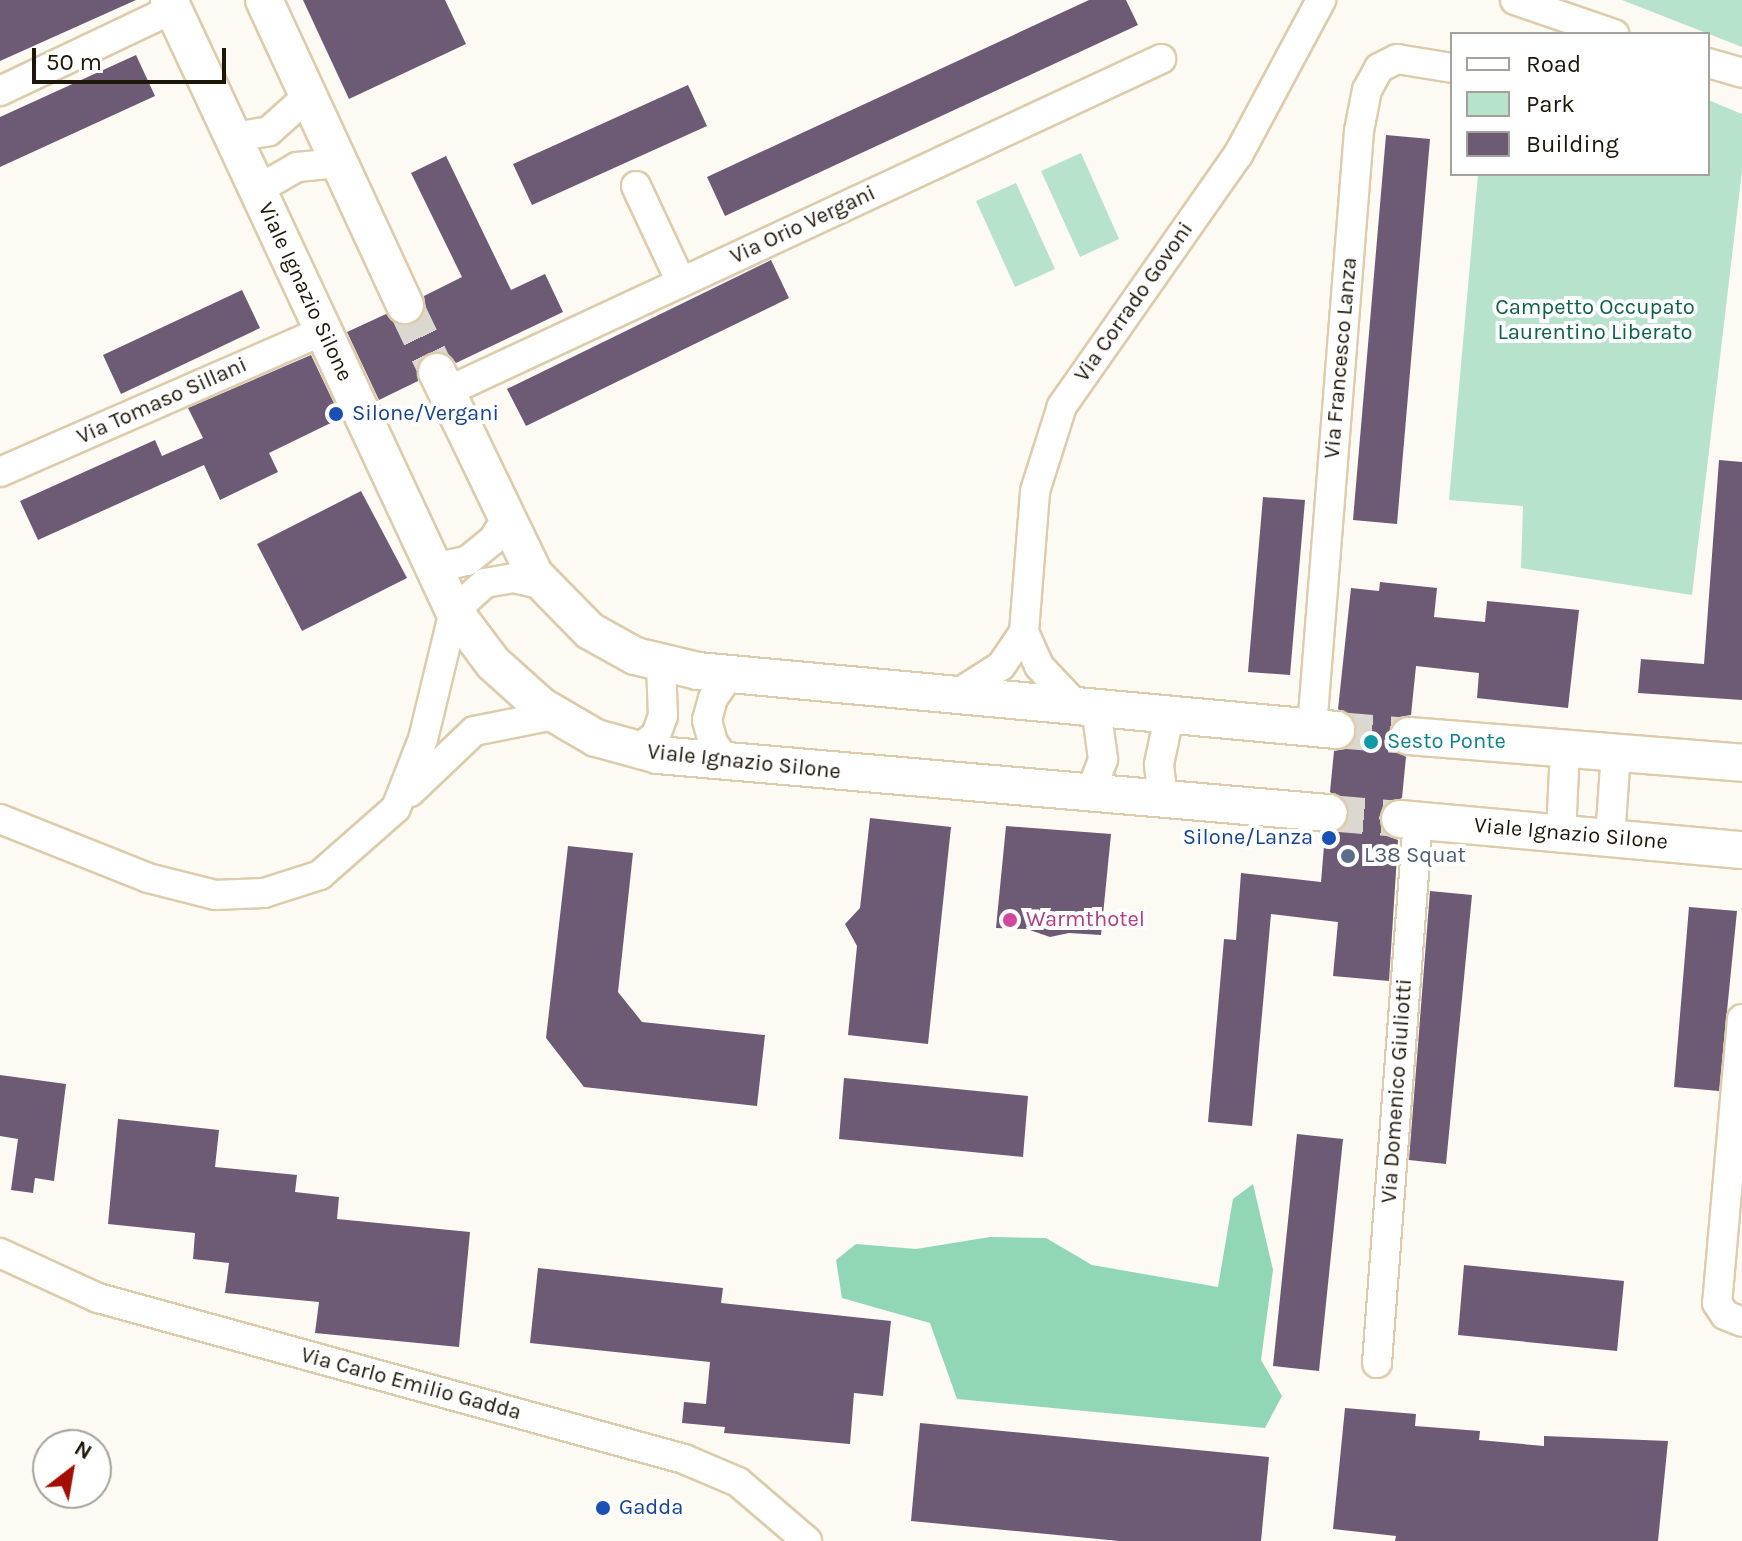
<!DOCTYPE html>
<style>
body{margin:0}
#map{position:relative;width:1742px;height:1541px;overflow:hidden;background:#fdfaf3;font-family:Karla,sans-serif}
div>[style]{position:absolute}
.green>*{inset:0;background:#b7e2cc}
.forest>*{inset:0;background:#91d6b5}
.building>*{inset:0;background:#6d5a75}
.tertiary-tunnel>*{height:36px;margin-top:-18px;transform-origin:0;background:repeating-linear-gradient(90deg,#dbd8d0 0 36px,transparent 0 54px)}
.roads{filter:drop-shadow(2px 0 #ddccab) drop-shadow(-2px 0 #ddccab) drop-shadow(0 2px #ddccab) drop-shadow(0 -2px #ddccab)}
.minor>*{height:28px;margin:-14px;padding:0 14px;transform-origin:14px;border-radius:14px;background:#fff}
.tertiary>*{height:36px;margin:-18px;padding:0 18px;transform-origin:18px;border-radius:18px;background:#fff}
.dots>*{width:22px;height:22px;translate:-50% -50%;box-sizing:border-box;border:4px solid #fff;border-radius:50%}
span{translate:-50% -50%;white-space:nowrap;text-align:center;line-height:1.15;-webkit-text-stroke:8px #fff;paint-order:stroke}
.street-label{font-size:22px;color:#1d170a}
.park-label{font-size:22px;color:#0b6244}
.transit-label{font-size:22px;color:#164399}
.left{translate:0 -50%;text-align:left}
.right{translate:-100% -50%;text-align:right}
.culture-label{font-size:22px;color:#0d838f}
.service-label{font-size:22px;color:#4e5e75}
.hotel-label{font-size:22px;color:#b23c85}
.legend{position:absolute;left:1450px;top:32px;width:260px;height:144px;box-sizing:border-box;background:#fff;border:2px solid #a5a29d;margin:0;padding:10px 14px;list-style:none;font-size:24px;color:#1d170a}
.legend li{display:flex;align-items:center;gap:16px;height:40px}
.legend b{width:40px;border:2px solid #a5a29d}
.north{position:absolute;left:32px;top:1429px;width:80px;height:80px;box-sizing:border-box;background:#fff;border:2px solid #a5a29d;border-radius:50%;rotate:31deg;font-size:22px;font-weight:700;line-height:32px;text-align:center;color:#1d170a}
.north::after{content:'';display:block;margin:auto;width:28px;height:36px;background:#a40f05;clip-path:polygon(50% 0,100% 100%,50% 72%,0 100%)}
.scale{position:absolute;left:32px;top:48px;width:194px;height:36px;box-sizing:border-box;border:4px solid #1d170a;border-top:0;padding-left:10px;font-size:24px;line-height:28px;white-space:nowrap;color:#1d170a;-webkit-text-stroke:6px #fff;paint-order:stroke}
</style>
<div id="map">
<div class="green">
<i style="clip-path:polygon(1622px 0,1742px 0,1742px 47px)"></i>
<i style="clip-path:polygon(1708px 100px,1742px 114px,1742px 171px,1692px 595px,1521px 568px,1523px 506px,1449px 500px,1478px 174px,1708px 174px)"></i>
<i style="clip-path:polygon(1081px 153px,1119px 239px,1080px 257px,1041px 171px)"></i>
<i style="clip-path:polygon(1016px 183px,1055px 269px,1015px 287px,976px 201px)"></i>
</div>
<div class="forest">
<i style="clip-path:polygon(1253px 1184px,1273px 1270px,1261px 1360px,1282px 1396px,1265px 1428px,957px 1399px,930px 1323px,842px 1298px,836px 1260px,856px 1244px,916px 1249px,990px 1237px,1046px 1238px,1092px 1265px,1218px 1287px,1233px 1199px)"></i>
</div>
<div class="building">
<i style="clip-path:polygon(0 0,136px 0,0 61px)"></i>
<i style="clip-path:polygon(303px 0,445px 0,466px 44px,349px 99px)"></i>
<i style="clip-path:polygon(1089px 0,1126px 0,1138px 25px,725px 216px,707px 177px)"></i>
<i style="clip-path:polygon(136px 55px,155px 96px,0 167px,0 117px)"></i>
<i style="clip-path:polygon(688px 85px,707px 126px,532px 205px,513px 164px)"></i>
<i style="clip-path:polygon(1386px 135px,1430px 139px,1397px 524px,1353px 520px)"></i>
<i style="clip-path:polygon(446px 156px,511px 290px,545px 274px,563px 312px,456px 363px,448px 354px,429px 353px,419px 361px,418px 381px,379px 400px,347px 332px,386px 314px,402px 326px,414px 324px,426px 308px,424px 296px,462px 277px,411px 173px)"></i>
<i style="clip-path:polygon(771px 260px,789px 298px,526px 426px,507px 389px)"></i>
<i style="clip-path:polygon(242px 290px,260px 328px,121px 394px,103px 355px)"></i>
<i style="clip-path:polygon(311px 355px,341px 418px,269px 453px,278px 472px,220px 500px,204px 465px,38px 540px,20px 501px,155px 440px,162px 456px,203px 438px,188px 408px)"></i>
<i style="clip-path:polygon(1719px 460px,1742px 462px,1742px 700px,1638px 693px,1641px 659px,1704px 664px)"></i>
<i style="clip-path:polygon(361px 491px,407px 578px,302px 631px,257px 544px)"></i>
<i style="clip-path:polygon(1263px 497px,1305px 500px,1290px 675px,1248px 672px)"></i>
<i style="clip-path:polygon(1380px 582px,1437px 588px,1434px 617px,1485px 622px,1487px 601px,1579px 610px,1568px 708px,1477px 698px,1479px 673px,1416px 666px,1411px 715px,1399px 717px,1388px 734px,1390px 746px,1406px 757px,1402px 798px,1383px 806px,1379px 818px,1387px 836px,1398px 840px,1389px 981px,1333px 976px,1338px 922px,1271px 914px,1252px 1126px,1208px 1122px,1224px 939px,1236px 940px,1241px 873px,1321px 882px,1325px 834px,1338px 832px,1349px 816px,1347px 803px,1330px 792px,1334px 751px,1345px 749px,1357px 733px,1355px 721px,1338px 709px,1351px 588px,1379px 591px)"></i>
<i style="clip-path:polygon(870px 818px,951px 827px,928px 1044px,848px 1035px,857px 946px,845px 924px,860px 908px)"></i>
<i style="clip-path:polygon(1006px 826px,1111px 834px,1101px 935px,1069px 933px,1050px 937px,1027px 929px,996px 928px)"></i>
<i style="clip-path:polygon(568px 846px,633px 853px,618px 992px,642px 1022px,765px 1035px,757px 1106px,584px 1087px,546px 1038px)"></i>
<i style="clip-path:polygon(1430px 891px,1472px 895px,1446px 1164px,1409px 1160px)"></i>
<i style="clip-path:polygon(1689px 907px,1737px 911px,1719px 1091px,1674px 1087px)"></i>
<i style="clip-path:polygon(0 1075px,66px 1084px,54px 1181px,35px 1178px,33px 1193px,11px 1190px,18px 1139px,0 1136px)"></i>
<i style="clip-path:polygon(844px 1078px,1028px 1096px,1023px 1157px,839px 1139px)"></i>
<i style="clip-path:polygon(118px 1119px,219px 1130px,215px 1167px,297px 1175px,295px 1192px,339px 1197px,337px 1219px,470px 1232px,459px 1347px,315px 1333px,319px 1302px,225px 1293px,229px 1263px,193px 1259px,195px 1233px,108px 1224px)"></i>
<i style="clip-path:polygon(1297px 1134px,1343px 1139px,1319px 1371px,1273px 1366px)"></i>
<i style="clip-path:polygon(1464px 1265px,1624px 1281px,1617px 1351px,1458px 1335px)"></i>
<i style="clip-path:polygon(538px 1268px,723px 1288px,721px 1303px,891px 1321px,883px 1396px,854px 1393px,850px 1444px,724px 1433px,725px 1427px,682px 1423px,684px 1402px,706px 1404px,710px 1362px,530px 1343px)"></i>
<i style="clip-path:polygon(1345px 1408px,1416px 1414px,1415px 1426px,1480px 1431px,1479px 1440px,1544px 1446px,1544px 1436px,1668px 1441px,1658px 1541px,1395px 1541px,1396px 1536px,1333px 1529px)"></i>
<i style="clip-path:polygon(920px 1423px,1269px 1457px,1261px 1541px,1119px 1541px,911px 1521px)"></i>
</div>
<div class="tertiary-tunnel">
<i style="left:405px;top:305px;width:74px;rotate:64.5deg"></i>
<i style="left:1336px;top:730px;width:73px;rotate:4.7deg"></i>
<i style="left:1328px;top:813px;width:72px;rotate:4.8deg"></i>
</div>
<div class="roads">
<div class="minor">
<i style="left:1515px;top:0;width:105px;rotate:19deg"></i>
<i style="left:1708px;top:63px;width:35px;rotate:16deg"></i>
<i style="left:0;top:91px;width:191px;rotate:-25.4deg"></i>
<i style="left:233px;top:137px;width:36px;rotate:-9deg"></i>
<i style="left:269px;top:131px;width:52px;rotate:-41.9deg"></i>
<i style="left:636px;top:186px;width:106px;rotate:64.9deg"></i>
<i style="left:257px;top:190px;width:46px;rotate:-29.9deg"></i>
<i style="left:297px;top:167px;width:42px;rotate:-5.4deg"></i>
<i style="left:446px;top:392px;width:789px;rotate:-24.97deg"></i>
<i style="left:0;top:472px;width:355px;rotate:-23.6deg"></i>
<i style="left:433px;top:568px;width:35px;rotate:-12deg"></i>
<i style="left:467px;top:561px;width:33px;rotate:-39deg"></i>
<i style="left:493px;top:540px;width:22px;rotate:-58deg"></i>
<i style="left:1024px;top:632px;width:37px;rotate:66deg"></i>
<i style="left:1039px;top:666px;width:51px;rotate:46.6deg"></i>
<i style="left:730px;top:674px;width:29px;rotate:125deg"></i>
<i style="left:713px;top:698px;width:23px;rotate:105deg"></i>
<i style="left:707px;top:720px;width:24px;rotate:75deg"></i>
<i style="left:713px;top:743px;width:28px;rotate:52deg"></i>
<i style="left:957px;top:694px;width:52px;rotate:-32.5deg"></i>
<i style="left:1001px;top:666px;width:41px;rotate:-55.9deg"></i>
<i style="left:1024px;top:632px;width:141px;rotate:-85.5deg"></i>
<i style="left:1035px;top:491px;width:89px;rotate:-72.4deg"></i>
<i style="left:1062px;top:406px;width:307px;rotate:-55deg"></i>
<i style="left:1238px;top:155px;width:176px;rotate:-61.8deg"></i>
<i style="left:1312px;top:728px;width:599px;rotate:-85.5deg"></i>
<i style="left:1359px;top:131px;width:42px;rotate:-79deg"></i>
<i style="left:1367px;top:90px;width:25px;rotate:-61deg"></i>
<i style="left:1379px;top:68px;width:20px;rotate:-27deg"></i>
<i style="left:1397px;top:59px;width:56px;rotate:9.3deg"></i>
<i style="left:637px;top:750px;width:24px;rotate:-38deg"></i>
<i style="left:656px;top:735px;width:20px;rotate:-70deg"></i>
<i style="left:663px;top:716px;width:51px;rotate:-92.2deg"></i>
<i style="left:1091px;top:791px;width:34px;rotate:-69deg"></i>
<i style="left:1103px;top:759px;width:52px;rotate:-97.7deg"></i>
<i style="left:410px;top:792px;width:88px;rotate:-43.6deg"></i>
<i style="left:474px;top:731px;width:83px;rotate:-11.2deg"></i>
<i style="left:1163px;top:798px;width:34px;rotate:-97deg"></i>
<i style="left:1159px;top:764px;width:48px;rotate:-78deg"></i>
<i style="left:0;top:819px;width:159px;rotate:21.7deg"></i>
<i style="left:148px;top:878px;width:69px;rotate:14.2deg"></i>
<i style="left:215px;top:895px;width:49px;rotate:-2.3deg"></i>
<i style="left:264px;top:893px;width:59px;rotate:-17.8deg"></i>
<i style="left:320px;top:875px;width:101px;rotate:-41.4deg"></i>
<i style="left:396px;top:808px;width:74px;rotate:-68.6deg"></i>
<i style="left:423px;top:739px;width:132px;rotate:-76.4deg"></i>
<i style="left:454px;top:611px;width:42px;rotate:-42.1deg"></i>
<i style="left:485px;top:583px;width:29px;rotate:-10deg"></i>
<i style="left:514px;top:578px;width:28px;rotate:13deg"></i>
<i style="left:1561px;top:834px;width:86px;rotate:-87.3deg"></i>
<i style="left:1610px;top:838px;width:86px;rotate:-86deg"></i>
<i style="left:1742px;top:1019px;width:285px;rotate:95deg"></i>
<i style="left:1717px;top:1303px;width:14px;rotate:56deg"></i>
<i style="left:1725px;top:1315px;width:18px;rotate:22deg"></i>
<i style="left:0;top:1253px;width:108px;rotate:24.7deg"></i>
<i style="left:98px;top:1298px;width:608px;rotate:15.36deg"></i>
<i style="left:684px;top:1459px;width:59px;rotate:23.1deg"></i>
<i style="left:738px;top:1482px;width:91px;rotate:40.5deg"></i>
<i style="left:1377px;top:1363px;width:545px;rotate:-85.68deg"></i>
</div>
<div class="tertiary">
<i style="left:169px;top:0;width:674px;rotate:64.99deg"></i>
<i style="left:454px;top:611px;width:65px;rotate:53.1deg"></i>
<i style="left:493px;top:663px;width:64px;rotate:41.9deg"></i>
<i style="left:541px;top:706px;width:64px;rotate:30.2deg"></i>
<i style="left:596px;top:738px;width:64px;rotate:15.3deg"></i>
<i style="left:658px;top:755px;width:673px;rotate:4.95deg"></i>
<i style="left:264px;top:0;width:336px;rotate:65.2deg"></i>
<i style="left:437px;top:372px;width:224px;rotate:64.3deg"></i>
<i style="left:534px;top:574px;width:80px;rotate:45.5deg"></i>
<i style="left:590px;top:631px;width:51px;rotate:29.1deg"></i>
<i style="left:635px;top:656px;width:65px;rotate:13.4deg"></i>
<i style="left:698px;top:671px;width:641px;rotate:5.28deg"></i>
<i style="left:1409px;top:736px;width:334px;rotate:4.6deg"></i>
<i style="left:1400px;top:819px;width:343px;rotate:5.2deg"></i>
</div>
</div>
<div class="dots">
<i style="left:336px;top:414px;background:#1a4fb4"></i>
<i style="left:1371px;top:742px;background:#0f9aa8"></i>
<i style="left:1329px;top:838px;background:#1a4fb4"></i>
<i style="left:1348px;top:856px;background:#5c6f8a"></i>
<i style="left:1010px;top:920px;background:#d1479c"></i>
<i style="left:603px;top:1508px;background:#1a4fb4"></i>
</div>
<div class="street-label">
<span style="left:803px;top:225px;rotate:-25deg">Via Orio Vergani</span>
<span style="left:305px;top:292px;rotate:65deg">Viale Ignazio Silone</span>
<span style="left:1134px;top:302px;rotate:-55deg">Via Corrado Govoni</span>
<span style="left:1341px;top:358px;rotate:-85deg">Via Francesco Lanza</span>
<span style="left:162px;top:401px;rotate:-24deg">Via Tomaso Sillani</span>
<span style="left:744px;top:762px;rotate:6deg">Viale Ignazio Silone</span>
<span style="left:1571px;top:834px;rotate:5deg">Viale Ignazio Silone</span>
<span style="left:1397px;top:1091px;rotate:-86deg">Via Domenico Giuliotti</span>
<span style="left:411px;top:1384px;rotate:15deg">Via Carlo Emilio Gadda</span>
</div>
<div class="park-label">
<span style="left:1595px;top:320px">Campetto Occupato<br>Laurentino Liberato</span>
</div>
<div class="transit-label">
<span class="left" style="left:352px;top:414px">Silone/Vergani</span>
<span class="right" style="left:1313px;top:838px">Silone/Lanza</span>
<span class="left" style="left:619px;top:1508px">Gadda</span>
</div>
<div class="culture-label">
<span class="left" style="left:1387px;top:742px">Sesto Ponte</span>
</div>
<div class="service-label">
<span class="left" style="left:1364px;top:856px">L38 Squat</span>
</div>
<div class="hotel-label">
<span class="left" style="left:1026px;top:920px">Warmthotel</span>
</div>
<ul class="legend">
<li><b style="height:10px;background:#fff"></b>Road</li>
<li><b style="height:22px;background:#b7e2cc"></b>Park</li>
<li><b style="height:22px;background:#6d5a75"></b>Building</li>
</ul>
<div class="north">N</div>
<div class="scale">50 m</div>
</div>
